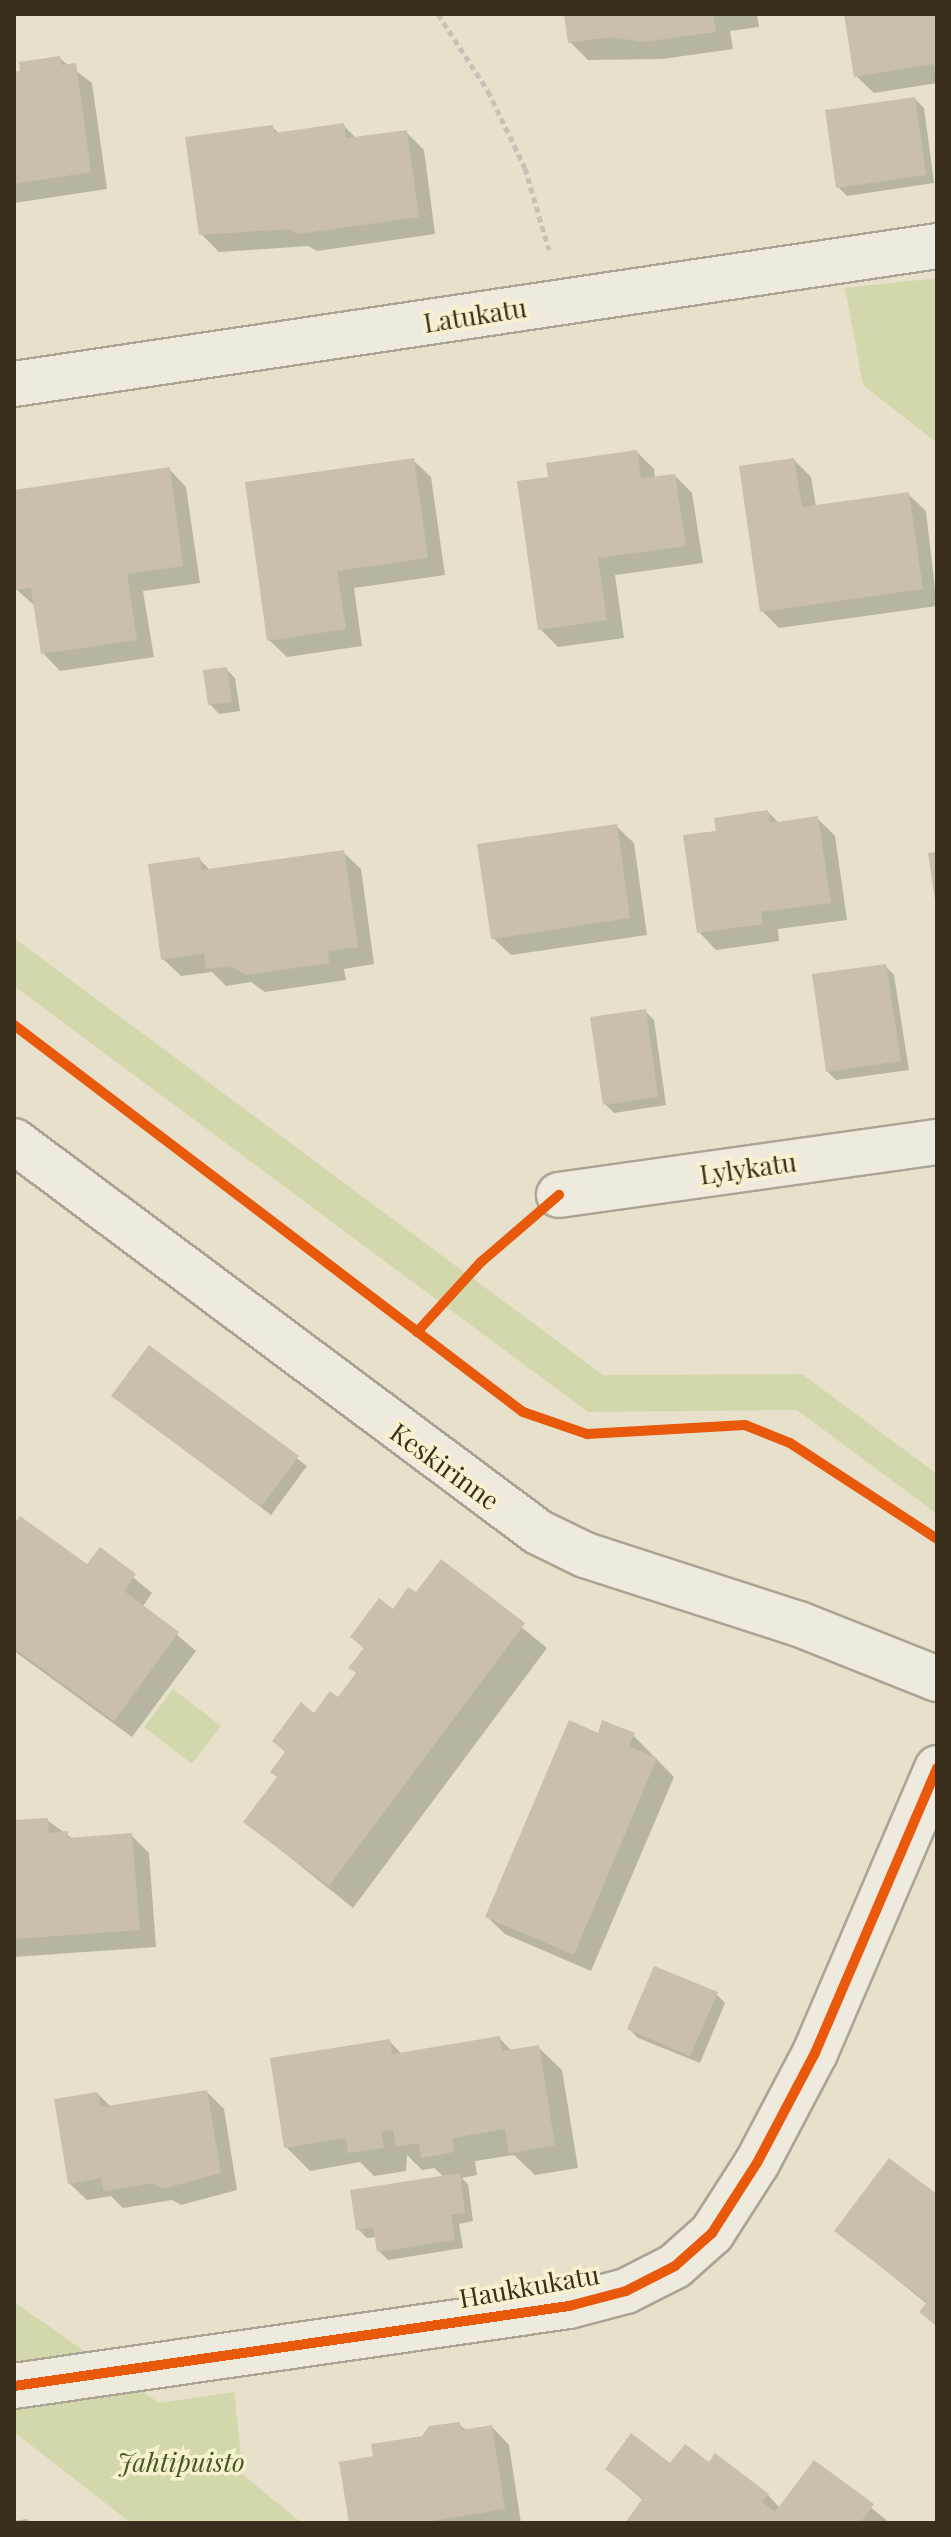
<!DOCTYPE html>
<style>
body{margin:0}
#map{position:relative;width:951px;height:2537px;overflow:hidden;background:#e7e1cb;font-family:"Playfair Display",serif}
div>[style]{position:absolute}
.green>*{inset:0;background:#d3d8ac}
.shadow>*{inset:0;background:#0003}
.building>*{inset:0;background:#cabfac}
.path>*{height:5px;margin-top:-2.5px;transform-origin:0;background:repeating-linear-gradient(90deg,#c6c2b5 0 6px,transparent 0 10px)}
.roads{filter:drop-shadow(2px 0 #aba495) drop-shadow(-2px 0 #aba495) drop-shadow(0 2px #aba495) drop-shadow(0 -2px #aba495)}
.street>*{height:44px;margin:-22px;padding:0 22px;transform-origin:22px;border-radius:22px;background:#eeeade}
.cycleway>*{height:10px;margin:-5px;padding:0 5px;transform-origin:5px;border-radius:5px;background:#e8590c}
span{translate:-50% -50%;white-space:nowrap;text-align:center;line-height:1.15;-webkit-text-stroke:7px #f8f1d0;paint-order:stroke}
.street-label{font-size:26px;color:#3a2e1c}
.park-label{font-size:26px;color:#455921;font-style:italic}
.frame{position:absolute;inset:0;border:16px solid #3a2e1c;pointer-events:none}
</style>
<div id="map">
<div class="green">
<i style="clip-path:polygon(937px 278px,937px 443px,863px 385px,845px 288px)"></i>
<i style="clip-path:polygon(14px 938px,603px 1375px,802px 1374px,937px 1474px,937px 1514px,797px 1410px,588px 1412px,14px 986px)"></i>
<i style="clip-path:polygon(173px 1689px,221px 1726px,192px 1764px,144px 1727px)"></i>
<i style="clip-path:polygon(14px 2302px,159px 2403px,234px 2392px,243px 2475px,302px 2523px,131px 2523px,14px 2432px)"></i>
</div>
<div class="shadow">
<i style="clip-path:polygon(566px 14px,757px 14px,759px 27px,730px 31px,733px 49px,662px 59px,588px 60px,570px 42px)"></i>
<i style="clip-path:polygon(846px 14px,937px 14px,937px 83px,874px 93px,856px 76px)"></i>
<i style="clip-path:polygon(59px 58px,92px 83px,107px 189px,14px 203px,14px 74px)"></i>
<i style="clip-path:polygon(915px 99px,924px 108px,934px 183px,847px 196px,838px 187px)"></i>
<i style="clip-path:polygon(343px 125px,357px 139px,406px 132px,424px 150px,435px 234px,317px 251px,308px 246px,219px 252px,201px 234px,272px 127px,280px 134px)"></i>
<i style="clip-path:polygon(637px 452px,654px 469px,655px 478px,675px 476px,692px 493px,703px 563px,615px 575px,624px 638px,558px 647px,540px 629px,550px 479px)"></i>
<i style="clip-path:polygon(413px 460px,431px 477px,445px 575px,354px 588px,362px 646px,287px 657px,269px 640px)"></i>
<i style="clip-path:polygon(794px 460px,811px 477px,816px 507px,908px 494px,926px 511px,937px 606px,779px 628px,762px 611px)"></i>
<i style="clip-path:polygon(169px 469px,186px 487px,200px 583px,143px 591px,154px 657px,60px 671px,43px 653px,36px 607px,16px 589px,14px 492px)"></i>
<i style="clip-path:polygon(226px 669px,235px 678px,240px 711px,219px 714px,210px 704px)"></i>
<i style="clip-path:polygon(768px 812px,779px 823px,817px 818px,835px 836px,847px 920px,778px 929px,779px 941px,716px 950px,699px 932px,718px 832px)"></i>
<i style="clip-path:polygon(616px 826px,634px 843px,647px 935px,511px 955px,493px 938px)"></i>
<i style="clip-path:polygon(343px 852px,361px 869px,374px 964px,344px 969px,346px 980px,265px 992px,251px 982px,226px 986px,212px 972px,181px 976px,163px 959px,199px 859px,211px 871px)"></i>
<i style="clip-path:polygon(885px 966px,894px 975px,909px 1070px,836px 1080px,827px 1071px)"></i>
<i style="clip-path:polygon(645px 1011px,654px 1020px,666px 1105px,614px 1113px,605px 1104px)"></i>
<i style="clip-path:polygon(149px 1347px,307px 1466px,271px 1515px,114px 1396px)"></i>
<i style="clip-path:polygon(14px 1528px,88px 1567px,100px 1550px,152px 1593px,143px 1606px,196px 1651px,132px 1737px,14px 1651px)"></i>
<i style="clip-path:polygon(441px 1562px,547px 1648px,353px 1908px,246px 1822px,279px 1778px,314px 1715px,338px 1699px,357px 1674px,365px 1650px,353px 1637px,417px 1595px)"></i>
<i style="clip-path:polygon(599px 1735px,633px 1735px,674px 1777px,591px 1971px,505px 1934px,487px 1917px)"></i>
<i style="clip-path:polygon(47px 1820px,73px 1839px,131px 1835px,149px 1853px,156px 1947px,14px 1957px,14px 1822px)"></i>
<i style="clip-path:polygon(716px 1994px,725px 2003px,700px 2063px,638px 2038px,629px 2029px)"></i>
<i style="clip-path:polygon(499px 2038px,512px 2051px,538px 2047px,562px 2070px,578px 2168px,535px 2175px,514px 2155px,475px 2161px,477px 2175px,462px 2178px,468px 2184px,473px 2221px,459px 2224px,463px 2248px,388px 2260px,379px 2251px,377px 2237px,367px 2238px,358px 2229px,444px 2177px,434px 2168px,422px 2170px,407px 2155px,406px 2171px,374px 2176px,360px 2162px,310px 2171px,286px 2147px,389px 2041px,402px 2054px)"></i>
<i style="clip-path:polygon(207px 2092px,224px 2109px,237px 2190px,181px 2205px,172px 2200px,123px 2208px,111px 2196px,87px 2200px,69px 2183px,98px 2094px,111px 2107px)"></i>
<i style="clip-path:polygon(937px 2196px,937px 2327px,922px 2312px,927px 2304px,837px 2231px)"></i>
<i style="clip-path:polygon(459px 2424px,467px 2431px,492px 2427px,509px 2445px,521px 2523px,351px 2523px,375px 2458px)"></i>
<i style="clip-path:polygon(815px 2462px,890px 2523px,628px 2523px,644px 2501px,607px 2469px,710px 2465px,768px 2495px,780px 2508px)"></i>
<i style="clip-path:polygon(27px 2519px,31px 2523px,14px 2523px,14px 2521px)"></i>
</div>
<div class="building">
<i style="clip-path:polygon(564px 14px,713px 14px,716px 32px,643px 42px,611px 37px,568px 43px)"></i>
<i style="clip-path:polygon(844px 14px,937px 14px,937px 72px,933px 64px,854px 77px)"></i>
<i style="clip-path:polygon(60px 56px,61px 65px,76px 63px,91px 172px,14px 184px,14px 72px,20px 71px,19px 62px)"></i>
<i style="clip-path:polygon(915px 97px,926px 175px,836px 188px,825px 110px)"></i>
<i style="clip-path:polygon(344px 123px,346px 138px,407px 130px,419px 217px,298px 234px,289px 229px,199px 235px,185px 137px,273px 125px,274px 133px)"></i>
<i style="clip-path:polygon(637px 450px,641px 478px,675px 474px,686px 546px,598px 558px,607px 620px,538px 630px,517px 481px,548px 477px,546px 463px)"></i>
<i style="clip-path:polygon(414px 458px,428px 558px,337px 571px,346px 629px,267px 641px,245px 482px)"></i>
<i style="clip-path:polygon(794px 458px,802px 507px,909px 492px,923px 589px,760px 612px,739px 466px)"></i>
<i style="clip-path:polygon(170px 467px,183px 566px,127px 574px,137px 640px,41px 654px,31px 588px,14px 590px,14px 490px)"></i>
<i style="clip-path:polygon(227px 667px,232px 702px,208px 705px,203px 670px)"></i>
<i style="clip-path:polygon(768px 810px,770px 823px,818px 816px,831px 903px,761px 912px,763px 924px,697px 933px,683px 835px,716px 831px,714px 818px)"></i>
<i style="clip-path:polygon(617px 824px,630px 918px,491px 939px,477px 844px)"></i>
<i style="clip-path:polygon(344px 850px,358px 947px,328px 951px,329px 963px,246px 975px,231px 966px,206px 969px,204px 953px,161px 960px,148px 864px,200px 857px,201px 870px)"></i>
<i style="clip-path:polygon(937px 852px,937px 900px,935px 900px,928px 853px)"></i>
<i style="clip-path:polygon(886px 964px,901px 1061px,826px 1072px,812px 974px)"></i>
<i style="clip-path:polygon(646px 1009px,658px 1097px,603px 1105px,590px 1017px)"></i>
<i style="clip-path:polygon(149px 1345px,299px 1456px,261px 1507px,111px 1396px)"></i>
<i style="clip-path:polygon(20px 1516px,87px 1564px,100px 1547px,136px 1574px,124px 1591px,179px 1632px,114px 1721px,14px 1648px,14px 1524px)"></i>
<i style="clip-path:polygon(441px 1559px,525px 1623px,329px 1886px,243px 1822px,277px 1777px,270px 1772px,285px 1752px,272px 1741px,301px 1702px,314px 1713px,330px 1691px,338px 1697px,356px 1673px,348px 1668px,364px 1648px,350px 1637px,379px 1598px,393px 1609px,408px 1587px,416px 1592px)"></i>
<i style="clip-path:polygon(569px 1720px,598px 1733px,602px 1720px,635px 1733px,629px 1746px,657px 1758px,574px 1955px,485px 1917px)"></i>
<i style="clip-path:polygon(48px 1818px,49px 1833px,68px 1831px,68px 1838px,132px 1833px,140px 1930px,14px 1939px,14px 1820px)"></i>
<i style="clip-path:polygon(654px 1966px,718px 1992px,690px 2056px,627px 2029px)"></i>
<i style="clip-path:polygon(500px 2036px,502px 2051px,539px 2045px,555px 2145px,509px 2153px,505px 2129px,453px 2138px,454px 2152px,421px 2158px,419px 2143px,396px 2147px,393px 2130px,381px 2132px,384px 2148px,348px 2153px,346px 2138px,284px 2148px,270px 2058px,390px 2039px,392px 2054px)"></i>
<i style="clip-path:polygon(207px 2090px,221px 2173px,162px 2189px,153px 2183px,104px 2191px,101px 2178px,68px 2184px,54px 2099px,98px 2092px,101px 2107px)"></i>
<i style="clip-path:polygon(889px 2158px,937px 2194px,937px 2326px,919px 2312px,927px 2302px,834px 2231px)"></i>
<i style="clip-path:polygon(460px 2173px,465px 2213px,451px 2215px,455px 2240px,377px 2252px,373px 2227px,356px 2230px,350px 2190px)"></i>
<i style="clip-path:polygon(460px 2422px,462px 2430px,492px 2425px,505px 2509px,421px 2523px,349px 2523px,339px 2462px,373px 2456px,371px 2444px,422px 2436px,429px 2426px)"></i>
<i style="clip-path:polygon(631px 2433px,670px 2463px,685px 2444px,709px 2462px,715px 2453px,769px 2494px,762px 2502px,775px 2512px,814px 2460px,874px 2504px,860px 2523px,625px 2523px,643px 2498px,605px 2469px)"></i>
</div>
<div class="path">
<i style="left:438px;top:14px;width:92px;rotate:57deg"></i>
<i style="left:488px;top:91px;width:85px;rotate:64.3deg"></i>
<i style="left:525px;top:168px;width:85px;rotate:73.7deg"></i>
</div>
<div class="roads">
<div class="street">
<i style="left:14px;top:384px;width:933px;rotate:-8.5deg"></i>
<i style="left:14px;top:1141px;width:654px;rotate:36.73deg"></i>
<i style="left:538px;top:1532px;width:52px;rotate:26.1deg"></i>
<i style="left:585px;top:1555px;width:225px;rotate:17.9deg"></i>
<i style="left:799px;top:1624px;width:149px;rotate:21.7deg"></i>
<i style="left:559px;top:1195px;width:382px;rotate:-8deg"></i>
<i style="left:14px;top:2386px;width:561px;rotate:-8.2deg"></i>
<i style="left:569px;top:2306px;width:59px;rotate:-14.7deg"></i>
<i style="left:626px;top:2291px;width:55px;rotate:-27deg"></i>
<i style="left:675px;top:2266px;width:50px;rotate:-41.7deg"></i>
<i style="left:712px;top:2233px;width:83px;rotate:-57.3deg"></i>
<i style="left:757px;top:2163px;width:124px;rotate:-62.2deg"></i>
<i style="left:815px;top:2053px;width:310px;rotate:-66.8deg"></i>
</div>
</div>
<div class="cycleway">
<i style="left:14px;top:1025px;width:639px;rotate:37.25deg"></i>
<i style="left:523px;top:1412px;width:68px;rotate:19deg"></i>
<i style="left:587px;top:1434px;width:158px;rotate:-3.3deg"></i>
<i style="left:745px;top:1425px;width:48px;rotate:21.8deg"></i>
<i style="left:790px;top:1443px;width:176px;rotate:33.1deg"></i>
<i style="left:417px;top:1332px;width:95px;rotate:-47.6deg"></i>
<i style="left:481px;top:1262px;width:103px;rotate:-40.7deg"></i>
<i style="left:14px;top:2386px;width:561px;rotate:-8.2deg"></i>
<i style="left:569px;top:2306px;width:59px;rotate:-14.7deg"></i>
<i style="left:626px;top:2291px;width:55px;rotate:-27deg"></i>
<i style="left:675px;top:2266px;width:50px;rotate:-41.7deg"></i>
<i style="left:712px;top:2233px;width:83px;rotate:-57.3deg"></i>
<i style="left:757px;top:2163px;width:124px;rotate:-62.2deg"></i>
<i style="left:815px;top:2053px;width:310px;rotate:-66.8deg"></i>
</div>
<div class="street-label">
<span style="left:475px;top:315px;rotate:-9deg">Latukatu</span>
<span style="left:748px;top:1168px;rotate:-8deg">Lylykatu</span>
<span style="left:445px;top:1466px;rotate:36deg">Keskirinne</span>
<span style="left:529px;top:2286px;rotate:-10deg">Haukkukatu</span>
</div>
<div class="park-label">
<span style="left:181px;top:2462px">Jahtipuisto</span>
</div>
<div class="frame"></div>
</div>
